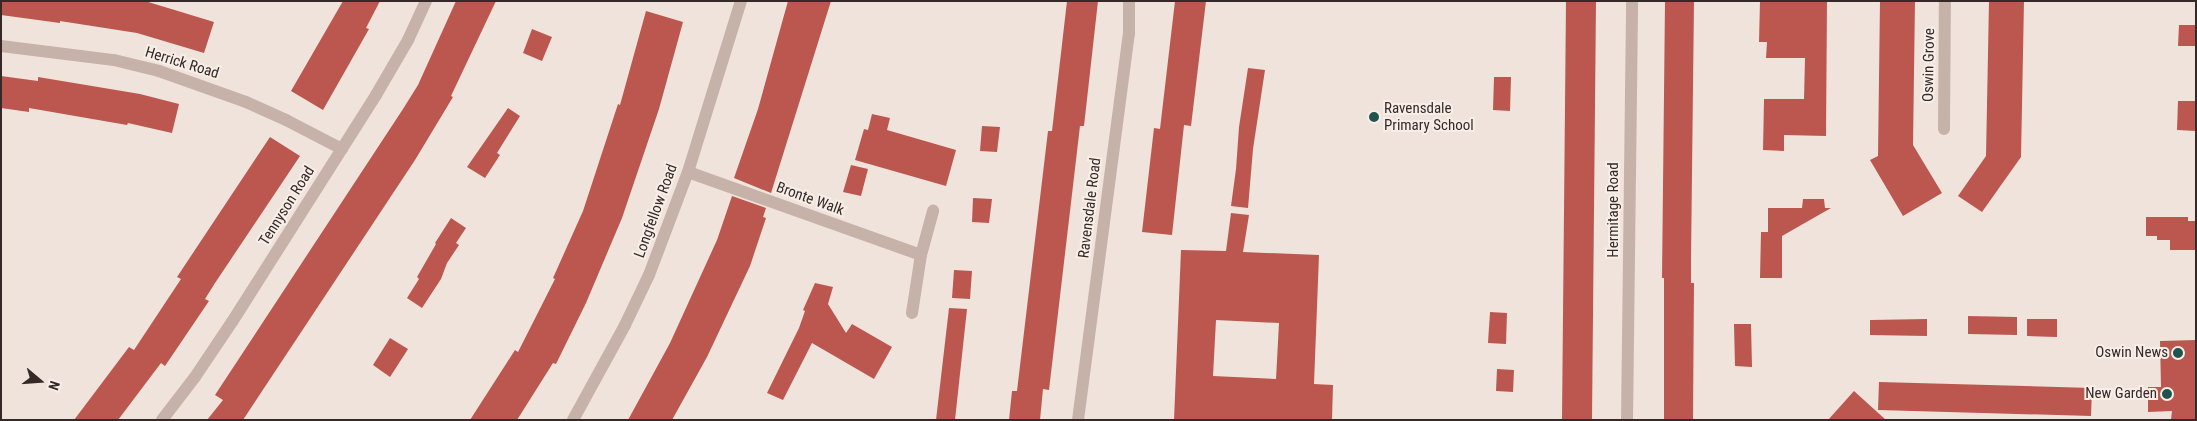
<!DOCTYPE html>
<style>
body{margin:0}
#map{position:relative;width:2197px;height:421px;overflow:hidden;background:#f0e3dc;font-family:"Roboto Condensed",sans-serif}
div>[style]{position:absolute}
.building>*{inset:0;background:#bb574f}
.minor>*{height:12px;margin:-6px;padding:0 6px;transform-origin:6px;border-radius:6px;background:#c7b2a9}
.dots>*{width:14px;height:14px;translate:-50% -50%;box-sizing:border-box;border:2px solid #f8eee8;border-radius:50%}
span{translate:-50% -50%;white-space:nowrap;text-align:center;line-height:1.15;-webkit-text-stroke:4px #f8eee8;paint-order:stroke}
.street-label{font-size:15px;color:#352a28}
.poi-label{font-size:15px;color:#352a28}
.left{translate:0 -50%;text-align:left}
.right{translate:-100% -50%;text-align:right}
.frame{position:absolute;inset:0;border:2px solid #352a28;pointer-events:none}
.north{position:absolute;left:15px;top:356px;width:50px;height:50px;-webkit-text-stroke:4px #f8eee8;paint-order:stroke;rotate:108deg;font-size:14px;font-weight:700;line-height:20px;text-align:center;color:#352a28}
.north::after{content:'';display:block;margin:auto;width:18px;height:22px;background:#352a28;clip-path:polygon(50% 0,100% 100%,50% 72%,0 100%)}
</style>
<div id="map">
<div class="building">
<i style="clip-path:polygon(1px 1px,145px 1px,214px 22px,204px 53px,137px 33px,60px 21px,60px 23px,1px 15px)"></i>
<i style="clip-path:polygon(343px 1px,380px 1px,366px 28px,369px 29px,323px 110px,291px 91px)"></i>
<i style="clip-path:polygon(456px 1px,496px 1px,451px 96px,453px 97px,415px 160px,243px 420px,207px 420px,223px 400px,215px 395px,403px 109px,418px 85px)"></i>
<i style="clip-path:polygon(788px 1px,831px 1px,771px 193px,734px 178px,758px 109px)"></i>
<i style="clip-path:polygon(1067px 1px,1098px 1px,1084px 126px,1080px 126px,1049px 390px,1043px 389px,1040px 420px,1009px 420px,1012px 391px,1017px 391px,1048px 131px,1052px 131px)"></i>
<i style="clip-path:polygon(1175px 1px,1206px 1px,1191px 126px,1184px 125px,1172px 235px,1142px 232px,1154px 128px,1160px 129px)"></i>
<i style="clip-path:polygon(1566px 1px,1596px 1px,1592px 420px,1562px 420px)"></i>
<i style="clip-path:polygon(1665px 1px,1694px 1px,1691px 260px,1691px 283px,1694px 283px,1693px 420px,1664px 420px,1664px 278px,1662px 278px)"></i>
<i style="clip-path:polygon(1760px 1px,1827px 1px,1826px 136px,1784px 135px,1784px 151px,1763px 150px,1764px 99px,1804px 99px,1805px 58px,1766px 58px,1767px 42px,1759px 42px)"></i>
<i style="clip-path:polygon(1880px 1px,1915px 1px,1913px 145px,1942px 193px,1903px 216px,1870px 160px,1878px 156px)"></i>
<i style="clip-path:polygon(1989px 1px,2024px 1px,2021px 157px,1982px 212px,1958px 196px,1986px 156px)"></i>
<i style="clip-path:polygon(646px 11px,683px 22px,659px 109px,622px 218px,586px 303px,556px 364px,553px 363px,517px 420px,470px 420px,515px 350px,518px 352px,555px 279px,553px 278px,583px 211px,618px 104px,620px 105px)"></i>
<i style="clip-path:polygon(2179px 25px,2196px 25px,2196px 46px,2178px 46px)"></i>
<i style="clip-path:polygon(532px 29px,552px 37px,542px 61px,523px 53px)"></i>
<i style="clip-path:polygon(1248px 68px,1265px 70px,1253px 149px,1248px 208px,1231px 206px,1236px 169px,1239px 127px)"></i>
<i style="clip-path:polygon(1px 76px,38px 81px,38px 77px,140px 94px,179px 104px,172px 133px,128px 123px,127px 125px,29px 108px,29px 112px,1px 108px)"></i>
<i style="clip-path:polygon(1494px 77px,1511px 77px,1510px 111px,1493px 110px)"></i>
<i style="clip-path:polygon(2178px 101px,2196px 101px,2196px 131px,2177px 130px)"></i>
<i style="clip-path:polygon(508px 108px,520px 116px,497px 153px,500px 155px,485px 178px,467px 167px)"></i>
<i style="clip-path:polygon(872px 114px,890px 118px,887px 130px,956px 150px,946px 186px,855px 160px,864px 129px,868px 130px)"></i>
<i style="clip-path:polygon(982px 126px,1000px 127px,997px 152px,980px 151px)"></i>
<i style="clip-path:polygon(270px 137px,300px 156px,215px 283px,205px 299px,209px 301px,165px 366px,161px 363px,118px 420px,74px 420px,129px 347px,134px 350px,181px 279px,177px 277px)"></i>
<i style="clip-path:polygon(851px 165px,868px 169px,861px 196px,843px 192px)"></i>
<i style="clip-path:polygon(732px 196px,766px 208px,763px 217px,766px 218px,750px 266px,707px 357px,672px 420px,628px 420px,670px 343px,717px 240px)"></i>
<i style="clip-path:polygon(973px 198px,992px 199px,989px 223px,972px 222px)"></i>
<i style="clip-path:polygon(1803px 199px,1824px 199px,1825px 208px,1831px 208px,1782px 236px,1782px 278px,1760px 278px,1761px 232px,1768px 232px,1768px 208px,1802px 208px)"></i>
<i style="clip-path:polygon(evenodd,1231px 213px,1249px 215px,1243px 252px,1319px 255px,1314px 384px,1333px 385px,1332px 420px,1174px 420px,1181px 250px,1226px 251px,1231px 213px,1216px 320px,1279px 323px,1276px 379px,1213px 376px,1216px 320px)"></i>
<i style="clip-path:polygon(2146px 217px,2188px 217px,2188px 221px,2196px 221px,2196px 250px,2170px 250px,2170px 240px,2157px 240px,2157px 236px,2146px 236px)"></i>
<i style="clip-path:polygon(451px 218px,466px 228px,456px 243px,459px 245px,447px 263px,441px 279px,422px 308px,407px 298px,419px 279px,417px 277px,436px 244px,435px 243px)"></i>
<i style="clip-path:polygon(954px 270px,972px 271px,970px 299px,952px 298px)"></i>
<i style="clip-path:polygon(815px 283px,833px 287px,828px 304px,846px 333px,852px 324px,892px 347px,874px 379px,812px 343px,783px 400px,767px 393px,799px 328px,805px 311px,803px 310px)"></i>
<i style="clip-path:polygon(949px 308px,967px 309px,955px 420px,936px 420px)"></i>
<i style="clip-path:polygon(1490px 312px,1507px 313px,1506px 344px,1488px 343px)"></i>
<i style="clip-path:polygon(1968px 316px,2017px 317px,2017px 335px,1968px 334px)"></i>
<i style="clip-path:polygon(1927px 319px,1927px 336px,1870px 335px,1870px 320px)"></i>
<i style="clip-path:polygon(2027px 319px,2057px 319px,2057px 337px,2027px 336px)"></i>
<i style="clip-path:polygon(1734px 324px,1751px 324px,1752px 367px,1735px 366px)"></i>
<i style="clip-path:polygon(390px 338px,408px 349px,390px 377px,373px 365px)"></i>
<i style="clip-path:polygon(2196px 340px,2196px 420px,2171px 420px,2172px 411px,2148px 412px,2148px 387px,2161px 387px,2160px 341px)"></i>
<i style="clip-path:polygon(1497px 369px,1514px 370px,1513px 392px,1496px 391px)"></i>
<i style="clip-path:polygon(1879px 382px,2092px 388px,2091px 416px,1878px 410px)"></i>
<i style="clip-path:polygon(1854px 391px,1886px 420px,1828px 420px)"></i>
</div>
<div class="minor">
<i style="left:1px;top:46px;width:114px;rotate:7.1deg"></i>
<i style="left:114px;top:60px;width:46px;rotate:13.7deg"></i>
<i style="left:159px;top:71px;width:92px;rotate:19.6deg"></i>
<i style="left:246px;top:102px;width:44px;rotate:24.2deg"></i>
<i style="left:286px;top:120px;width:63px;rotate:27.4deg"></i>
<i style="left:1944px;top:129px;width:128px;rotate:-89.6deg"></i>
<i style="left:688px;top:172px;width:247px;rotate:19.6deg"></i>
<i style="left:912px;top:313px;width:59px;rotate:-81.2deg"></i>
<i style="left:921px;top:255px;width:46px;rotate:-74.7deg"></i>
<i style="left:162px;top:420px;width:54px;rotate:-52.5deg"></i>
<i style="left:195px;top:377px;width:66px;rotate:-56.1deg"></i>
<i style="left:232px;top:322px;width:269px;rotate:-57.6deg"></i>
<i style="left:376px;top:95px;width:64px;rotate:-59.8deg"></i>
<i style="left:408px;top:40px;width:43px;rotate:-65.2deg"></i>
<i style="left:573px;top:420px;width:108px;rotate:-61.3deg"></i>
<i style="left:625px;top:325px;width:55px;rotate:-64.4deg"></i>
<i style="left:649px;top:275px;width:110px;rotate:-69.3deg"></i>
<i style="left:688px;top:172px;width:179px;rotate:-72.8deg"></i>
<i style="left:1078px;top:420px;width:389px;rotate:-82.5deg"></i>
<i style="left:1129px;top:34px;width:33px;rotate:-90deg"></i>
<i style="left:1627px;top:420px;width:419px;rotate:-89.3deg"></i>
</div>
<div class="dots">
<i style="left:1374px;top:117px;background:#21534e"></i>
<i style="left:2178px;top:353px;background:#21534e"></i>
<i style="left:2167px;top:394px;background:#21534e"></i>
</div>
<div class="street-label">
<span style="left:182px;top:63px;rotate:17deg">Herrick Road</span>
<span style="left:1929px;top:65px;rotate:-89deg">Oswin Grove</span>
<span style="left:810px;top:199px;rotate:20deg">Bronte Walk</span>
<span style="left:287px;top:206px;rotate:-58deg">Tennyson Road</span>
<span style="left:1090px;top:208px;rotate:-83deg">Ravensdale Road</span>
<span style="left:1614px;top:210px;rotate:-90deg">Hermitage Road</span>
<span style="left:656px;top:211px;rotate:-70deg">Longfellow Road</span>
</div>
<div class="poi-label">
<span class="left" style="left:1384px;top:117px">Ravensdale<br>Primary School</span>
<span class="right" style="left:2168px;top:353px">Oswin News</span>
<span class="right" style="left:2157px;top:394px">New Garden</span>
</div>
<div class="frame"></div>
<div class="north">N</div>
</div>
